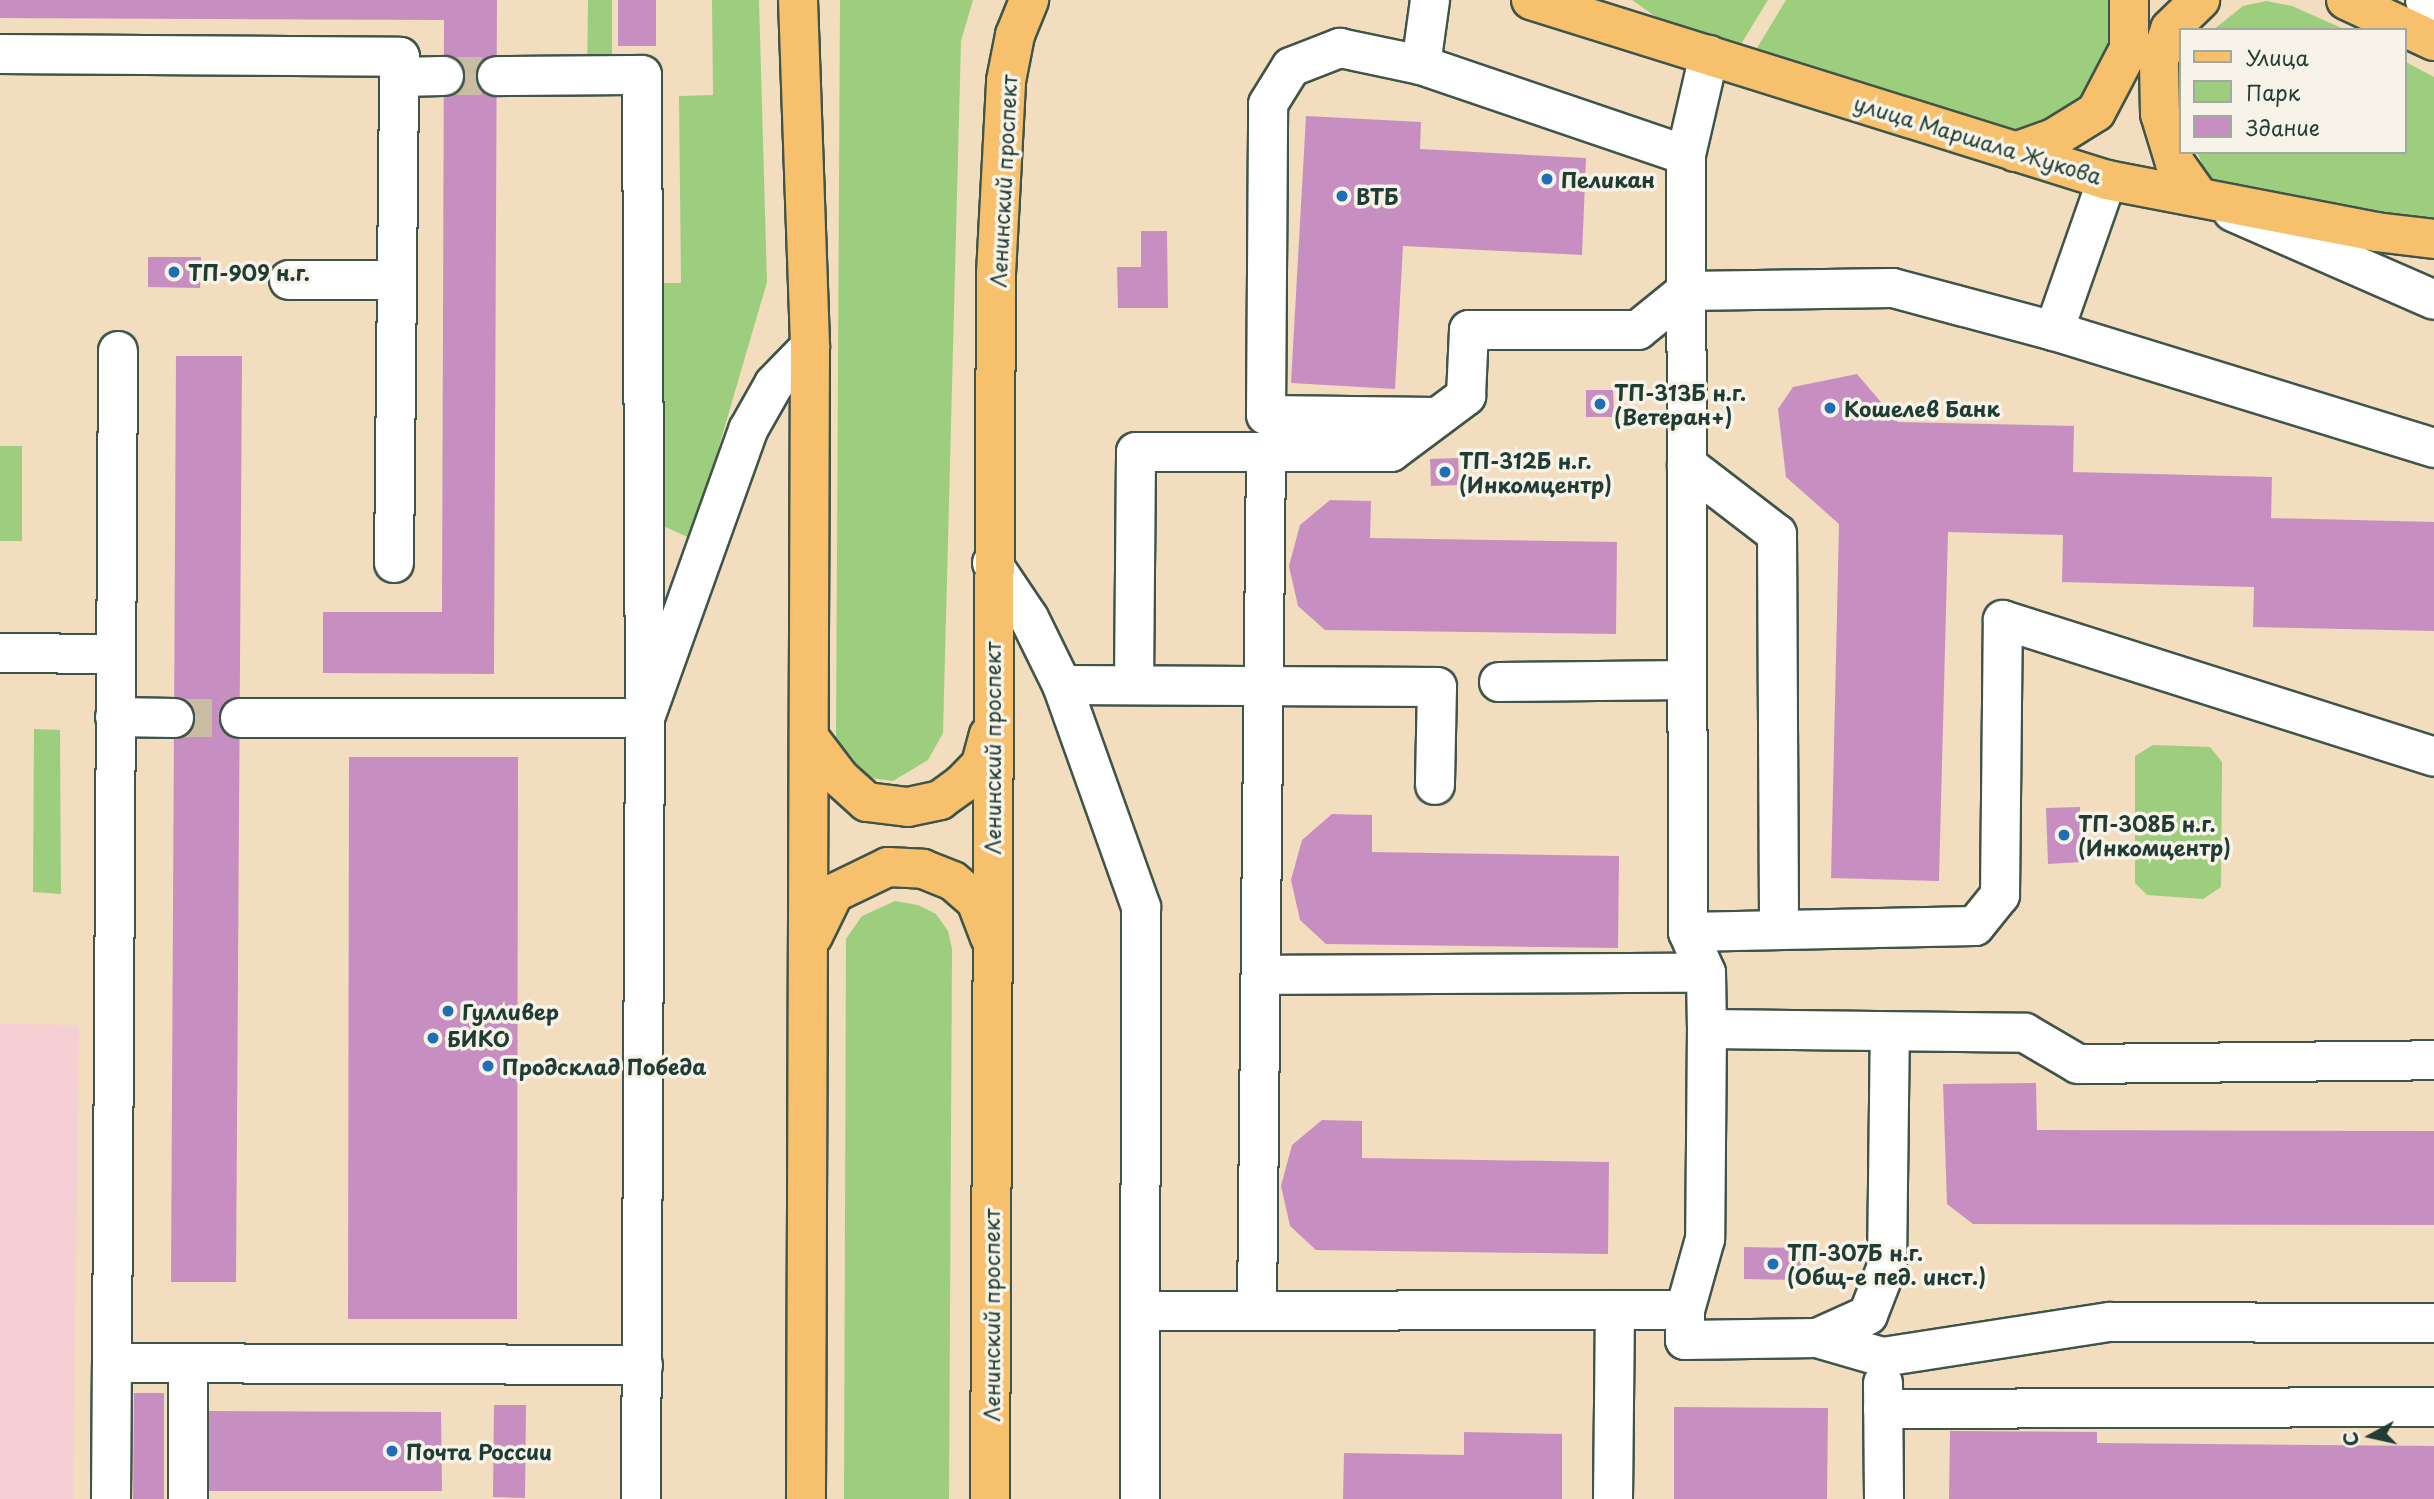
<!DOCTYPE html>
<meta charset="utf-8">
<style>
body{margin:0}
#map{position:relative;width:2434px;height:1499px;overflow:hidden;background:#f2ddbf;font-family:"Playpen Sans",sans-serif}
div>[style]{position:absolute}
.built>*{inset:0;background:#f6cfd5}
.green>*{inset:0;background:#9dce7e}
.building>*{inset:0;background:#c78fc1}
.minor-tunnel>*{height:38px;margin-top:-19px;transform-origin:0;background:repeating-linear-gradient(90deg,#c8bda3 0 38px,transparent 0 57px)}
.roads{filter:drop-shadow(2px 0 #3f5549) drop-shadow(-2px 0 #3f5549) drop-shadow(0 2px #3f5549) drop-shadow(0 -2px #3f5549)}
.minor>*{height:38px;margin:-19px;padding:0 19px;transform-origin:19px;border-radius:19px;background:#fff}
.major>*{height:38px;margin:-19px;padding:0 19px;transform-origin:19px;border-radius:19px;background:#f7c06c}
.dots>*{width:19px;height:19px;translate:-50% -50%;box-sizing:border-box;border:4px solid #f7f3e8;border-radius:50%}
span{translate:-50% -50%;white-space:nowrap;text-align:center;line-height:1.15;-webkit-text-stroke:7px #f7f3e8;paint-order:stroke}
.street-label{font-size:21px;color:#1f3d34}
.poi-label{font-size:21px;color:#1f3d34;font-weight:700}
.left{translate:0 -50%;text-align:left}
.legend{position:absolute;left:2179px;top:28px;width:228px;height:126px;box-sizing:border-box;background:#f7f3e8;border:2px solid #a1aaa0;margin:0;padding:9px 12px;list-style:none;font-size:21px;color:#1f3d34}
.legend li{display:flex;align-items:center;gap:14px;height:35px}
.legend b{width:35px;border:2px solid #a1aaa0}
.north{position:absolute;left:2336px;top:1401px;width:70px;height:70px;-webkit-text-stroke:5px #f7f3e8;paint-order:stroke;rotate:262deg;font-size:19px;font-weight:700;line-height:28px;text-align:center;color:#1f3d34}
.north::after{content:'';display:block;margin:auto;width:24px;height:32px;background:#1f3d34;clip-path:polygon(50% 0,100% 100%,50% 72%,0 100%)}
</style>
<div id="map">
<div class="built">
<i style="clip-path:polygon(0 1024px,79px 1025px,73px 1499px,0 1499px)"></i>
</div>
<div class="green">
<i style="clip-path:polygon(588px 0,612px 0,612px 80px,587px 80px)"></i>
<i style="clip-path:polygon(712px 0,759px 0,767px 282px,692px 539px,652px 521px,654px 283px,681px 283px,679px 96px,713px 95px)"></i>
<i style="clip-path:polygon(840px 0,973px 0,961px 41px,943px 733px,928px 760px,893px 781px,855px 776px,836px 740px)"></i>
<i style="clip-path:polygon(1632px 0,1768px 0,1738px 49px,1666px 24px)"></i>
<i style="clip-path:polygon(1786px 0,2116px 0,2120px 39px,2083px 107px,2022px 132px,1997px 129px,1754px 53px)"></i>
<i style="clip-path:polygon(2266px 1px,2292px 6px,2346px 30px,2213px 30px,2243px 6px)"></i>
<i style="clip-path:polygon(2404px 61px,2434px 77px,2434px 219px,2246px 197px,2222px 189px,2205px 170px,2197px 152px,2404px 152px)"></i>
<i style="clip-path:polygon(0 446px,22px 446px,22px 541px,0 541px)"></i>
<i style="clip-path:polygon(34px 729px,60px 730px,61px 894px,33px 892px)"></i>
<i style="clip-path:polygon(2153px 745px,2210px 747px,2222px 762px,2221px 887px,2203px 899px,2147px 895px,2135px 883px,2135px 756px)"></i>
<i style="clip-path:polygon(895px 901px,918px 905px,936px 914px,948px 931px,952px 949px,949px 1499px,844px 1499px,846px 939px,862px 916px)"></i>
</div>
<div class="building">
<i style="clip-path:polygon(0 0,497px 0,494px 674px,323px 673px,323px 612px,442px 612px,444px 20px,0 18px)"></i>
<i style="clip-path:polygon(618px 0,656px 0,656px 46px,618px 46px)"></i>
<i style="clip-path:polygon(1306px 116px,1421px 122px,1420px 149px,1586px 158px,1582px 255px,1403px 246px,1395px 389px,1291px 383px)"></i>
<i style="clip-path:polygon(1141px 231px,1167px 231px,1168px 308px,1118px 308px,1117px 267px,1141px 267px)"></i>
<i style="clip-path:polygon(148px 257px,201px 257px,200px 288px,148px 287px)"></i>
<i style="clip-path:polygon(176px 356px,242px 356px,236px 1282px,171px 1282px)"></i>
<i style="clip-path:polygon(1857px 374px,1898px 422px,2074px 426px,2073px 472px,2272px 477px,2271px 518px,2434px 522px,2434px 631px,2253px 627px,2254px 587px,2062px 582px,2063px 535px,1948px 532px,1939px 881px,1831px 878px,1839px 524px,1786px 477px,1778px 409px,1793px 387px)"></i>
<i style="clip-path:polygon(1586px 390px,1613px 390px,1614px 417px,1586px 417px)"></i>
<i style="clip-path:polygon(1458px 458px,1459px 485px,1431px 486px,1430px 459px)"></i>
<i style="clip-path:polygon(1330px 500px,1371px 501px,1370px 538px,1617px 542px,1616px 634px,1325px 630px,1298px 606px,1289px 566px,1300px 525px)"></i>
<i style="clip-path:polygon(349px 757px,518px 757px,517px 1319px,348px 1319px)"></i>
<i style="clip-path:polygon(2080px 807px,2082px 862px,2048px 864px,2046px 808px)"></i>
<i style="clip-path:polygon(1332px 814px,1372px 815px,1372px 852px,1619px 856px,1618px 948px,1326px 944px,1300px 920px,1291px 880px,1302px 840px)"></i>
<i style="clip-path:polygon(2036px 1083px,2037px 1130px,2434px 1131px,2434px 1225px,1973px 1224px,1947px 1204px,1943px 1084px)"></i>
<i style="clip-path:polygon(1322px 1120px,1362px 1121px,1362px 1158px,1609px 1162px,1608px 1254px,1316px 1250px,1290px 1226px,1281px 1186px,1292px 1145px)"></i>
<i style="clip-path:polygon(1744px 1247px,1801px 1248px,1801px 1280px,1744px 1279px)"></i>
<i style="clip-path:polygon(134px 1393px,164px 1393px,164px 1499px,133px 1499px)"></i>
<i style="clip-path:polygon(494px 1405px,526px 1405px,525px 1498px,493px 1497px)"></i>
<i style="clip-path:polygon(1674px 1407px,1828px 1408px,1827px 1499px,1674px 1499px)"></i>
<i style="clip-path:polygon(207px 1411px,441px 1412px,442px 1491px,206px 1491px)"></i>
<i style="clip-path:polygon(1950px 1431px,2097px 1432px,2097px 1443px,2434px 1446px,2434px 1499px,1949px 1499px)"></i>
<i style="clip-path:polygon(1464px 1432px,1562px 1434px,1562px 1499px,1343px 1499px,1344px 1453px,1464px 1455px)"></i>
</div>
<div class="minor-tunnel">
<i style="left:444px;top:76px;width:53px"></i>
<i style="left:174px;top:718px;width:66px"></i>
</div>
<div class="roads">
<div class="minor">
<i style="left:2425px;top:0;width:9px;rotate:13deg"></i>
<i style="left:0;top:54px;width:400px;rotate:0.4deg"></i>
<i style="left:400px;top:57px;width:20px;rotate:93deg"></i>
<i style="left:1709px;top:55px;width:103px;rotate:103deg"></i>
<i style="left:1686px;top:155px;width:777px;rotate:89.85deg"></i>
<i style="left:1688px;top:932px;width:45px;rotate:66.3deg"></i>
<i style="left:1706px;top:973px;width:56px;rotate:89deg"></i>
<i style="left:1707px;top:1029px;width:210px;rotate:90.5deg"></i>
<i style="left:1705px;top:1239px;width:74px;rotate:105.7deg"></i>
<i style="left:1685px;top:1310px;width:30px;rotate:90deg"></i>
<i style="left:1685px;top:1340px;width:132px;rotate:-0.9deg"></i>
<i style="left:1817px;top:1338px;width:69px;rotate:16.1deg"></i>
<i style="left:1883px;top:1357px;width:230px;rotate:-8.8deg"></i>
<i style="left:2110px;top:1322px;width:324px;rotate:0.2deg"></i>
<i style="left:1421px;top:65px;width:66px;rotate:-82.1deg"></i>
<i style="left:2233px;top:212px;width:219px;rotate:23.6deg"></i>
<i style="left:289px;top:280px;width:107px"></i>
<i style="left:2054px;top:331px;width:160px;rotate:-70.7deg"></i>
<i style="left:1437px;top:417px;width:171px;rotate:-179.3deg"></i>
<i style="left:1266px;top:415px;width:311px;rotate:-89.6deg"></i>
<i style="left:1268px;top:104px;width:44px;rotate:-58.1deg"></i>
<i style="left:1291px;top:67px;width:53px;rotate:-21.2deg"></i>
<i style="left:1340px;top:48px;width:83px;rotate:11.9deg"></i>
<i style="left:1421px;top:65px;width:280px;rotate:18.8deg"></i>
<i style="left:1687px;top:465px;width:113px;rotate:37.5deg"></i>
<i style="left:1777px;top:534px;width:395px;rotate:89.7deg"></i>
<i style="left:394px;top:563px;width:486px;rotate:-89.4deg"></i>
<i style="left:399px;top:77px;width:45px;rotate:-1.3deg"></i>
<i style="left:992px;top:563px;width:66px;rotate:56.1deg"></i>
<i style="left:1029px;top:618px;width:75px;rotate:63.8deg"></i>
<i style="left:1062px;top:685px;width:236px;rotate:70.4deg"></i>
<i style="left:1141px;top:907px;width:592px;rotate:90.1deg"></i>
<i style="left:0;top:653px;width:116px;rotate:0.5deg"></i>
<i style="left:1499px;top:682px;width:188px;rotate:-0.6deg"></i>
<i style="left:1062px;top:685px;width:375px;rotate:0.3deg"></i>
<i style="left:1437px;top:687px;width:98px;rotate:91.2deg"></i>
<i style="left:1134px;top:685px;width:233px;rotate:-89.5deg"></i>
<i style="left:1136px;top:452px;width:255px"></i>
<i style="left:1391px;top:452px;width:94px;rotate:-36.7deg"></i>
<i style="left:1466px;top:396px;width:66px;rotate:-87.4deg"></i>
<i style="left:1469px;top:330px;width:169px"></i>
<i style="left:1638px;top:330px;width:62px;rotate:-39.1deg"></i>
<i style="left:1686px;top:291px;width:207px;rotate:-0.8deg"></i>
<i style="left:1893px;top:288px;width:167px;rotate:15deg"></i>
<i style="left:2054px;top:331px;width:398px;rotate:17.1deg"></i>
<i style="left:115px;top:717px;width:59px;rotate:1deg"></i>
<i style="left:240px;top:718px;width:405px"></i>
<i style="left:645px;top:718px;width:643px;rotate:-90.27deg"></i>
<i style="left:642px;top:75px;width:145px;rotate:179.6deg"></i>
<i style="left:1688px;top:932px;width:287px;rotate:-1.2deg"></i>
<i style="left:1975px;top:926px;width:40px;rotate:-51deg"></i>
<i style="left:2000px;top:895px;width:275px;rotate:-89.4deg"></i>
<i style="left:2003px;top:620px;width:452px;rotate:17.6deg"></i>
<i style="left:1261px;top:975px;width:445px;rotate:-0.3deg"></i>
<i style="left:1707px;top:1029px;width:318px;rotate:0.7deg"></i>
<i style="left:2025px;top:1033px;width:61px;rotate:30.3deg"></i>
<i style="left:2078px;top:1064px;width:356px;rotate:-0.6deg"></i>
<i style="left:1141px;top:1311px;width:544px;rotate:-0.11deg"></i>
<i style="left:1257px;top:1311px;width:860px;rotate:-89.4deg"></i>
<i style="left:1817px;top:1338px;width:56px;rotate:-24.3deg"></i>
<i style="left:1868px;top:1315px;width:53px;rotate:-68.8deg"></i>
<i style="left:1887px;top:1266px;width:232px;rotate:-89.3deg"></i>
<i style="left:112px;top:1363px;width:1012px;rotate:-89.66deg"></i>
<i style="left:188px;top:1363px;width:136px;rotate:90deg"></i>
<i style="left:1883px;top:1383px;width:116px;rotate:89.5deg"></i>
<i style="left:1883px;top:1409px;width:551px;rotate:-0.21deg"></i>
<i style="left:111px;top:1499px;width:136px;rotate:-89.6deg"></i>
<i style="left:112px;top:1363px;width:531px;rotate:0.22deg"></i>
<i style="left:641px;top:1499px;width:781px;rotate:-89.71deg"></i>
<i style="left:645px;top:718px;width:306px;rotate:-70.3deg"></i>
<i style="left:748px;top:430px;width:53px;rotate:-60.5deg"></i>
<i style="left:774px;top:384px;width:52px;rotate:-45.8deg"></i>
<i style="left:1613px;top:1499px;width:189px;rotate:-89.4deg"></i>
</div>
<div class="major">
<i style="left:798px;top:0;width:347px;rotate:88deg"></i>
<i style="left:810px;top:347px;width:1152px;rotate:90.2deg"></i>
<i style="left:1531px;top:0;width:603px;rotate:17.35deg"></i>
<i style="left:2107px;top:180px;width:274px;rotate:10.9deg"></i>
<i style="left:2376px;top:232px;width:58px;rotate:6.9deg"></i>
<i style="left:2346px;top:0;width:97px;rotate:25deg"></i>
<i style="left:2015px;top:152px;width:41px;rotate:-19.7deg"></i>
<i style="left:2054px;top:138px;width:49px;rotate:-31.8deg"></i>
<i style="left:2096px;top:112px;width:71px;rotate:-62.4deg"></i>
<i style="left:2129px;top:49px;width:49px;rotate:-90deg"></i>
<i style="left:2199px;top:197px;width:42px;rotate:-125.2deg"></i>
<i style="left:2175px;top:163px;width:51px;rotate:-107deg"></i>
<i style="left:2160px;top:114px;width:54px;rotate:-91.1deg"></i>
<i style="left:2159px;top:60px;width:33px;rotate:-70deg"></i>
<i style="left:2170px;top:29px;width:42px;rotate:-44deg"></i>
<i style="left:811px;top:740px;width:48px;rotate:52.7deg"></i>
<i style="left:840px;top:778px;width:36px;rotate:42deg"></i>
<i style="left:867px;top:802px;width:41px;rotate:7deg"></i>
<i style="left:908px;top:807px;width:33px;rotate:-12deg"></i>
<i style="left:940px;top:800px;width:27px;rotate:-36deg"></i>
<i style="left:962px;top:784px;width:28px;rotate:-46deg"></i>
<i style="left:981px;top:764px;width:30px;rotate:-75deg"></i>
<i style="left:813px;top:936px;width:48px;rotate:-64deg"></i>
<i style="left:834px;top:893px;width:60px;rotate:-25.7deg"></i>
<i style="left:888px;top:867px;width:35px;rotate:3deg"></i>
<i style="left:923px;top:869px;width:32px;rotate:22deg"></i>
<i style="left:953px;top:881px;width:30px;rotate:41deg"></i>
<i style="left:976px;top:901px;width:39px;rotate:69deg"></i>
<i style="left:990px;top:1499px;width:1225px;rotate:-89.72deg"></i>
<i style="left:996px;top:274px;width:193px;rotate:-87deg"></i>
<i style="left:1006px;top:81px;width:47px;rotate:-78.9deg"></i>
<i style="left:1015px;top:35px;width:38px;rotate:-68deg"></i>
</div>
</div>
<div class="dots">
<i style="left:1547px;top:179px;background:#1f6fb2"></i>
<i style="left:1342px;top:196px;background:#1f6fb2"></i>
<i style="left:174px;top:272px;background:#1f6fb2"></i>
<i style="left:1600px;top:404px;background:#1f6fb2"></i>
<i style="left:1830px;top:408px;background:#1f6fb2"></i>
<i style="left:1445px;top:472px;background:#1f6fb2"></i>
<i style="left:2064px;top:835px;background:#1f6fb2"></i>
<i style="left:448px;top:1011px;background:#1f6fb2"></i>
<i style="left:433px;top:1038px;background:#1f6fb2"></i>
<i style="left:488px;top:1066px;background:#1f6fb2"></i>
<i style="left:1773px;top:1264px;background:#1f6fb2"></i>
<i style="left:392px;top:1451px;background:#1f6fb2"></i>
</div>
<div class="street-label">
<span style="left:1978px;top:139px;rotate:17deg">улица Маршала Жукова</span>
<span style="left:1003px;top:181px;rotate:-87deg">Ленинский проспект</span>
<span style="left:992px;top:748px;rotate:-90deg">Ленинский проспект</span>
<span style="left:991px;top:1315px;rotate:-90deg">Ленинский проспект</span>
</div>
<div class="poi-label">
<span class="left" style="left:1561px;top:179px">Пеликан</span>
<span class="left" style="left:1356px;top:196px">ВТБ</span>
<span class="left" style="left:188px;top:272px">ТП-909 н.г.</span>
<span class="left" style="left:1614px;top:404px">ТП-313Б н.г.<br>(Ветеран+)</span>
<span class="left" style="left:1844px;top:408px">Кошелев Банк</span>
<span class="left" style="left:1459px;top:472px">ТП-312Б н.г.<br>(Инкомцентр)</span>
<span class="left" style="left:2078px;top:835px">ТП-308Б н.г.<br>(Инкомцентр)</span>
<span class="left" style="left:462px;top:1011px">Гулливер</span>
<span class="left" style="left:447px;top:1038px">БИКО</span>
<span class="left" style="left:502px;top:1066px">Продсклад Победа</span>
<span class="left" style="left:1787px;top:1264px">ТП-307Б н.г.<br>(Общ-е пед. инст.)</span>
<span class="left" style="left:406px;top:1451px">Почта России</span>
</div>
<ul class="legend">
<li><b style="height:9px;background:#f7c06c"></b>Улица</li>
<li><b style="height:19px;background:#9dce7e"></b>Парк</li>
<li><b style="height:19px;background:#c78fc1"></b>Здание</li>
</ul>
<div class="north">С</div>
</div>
